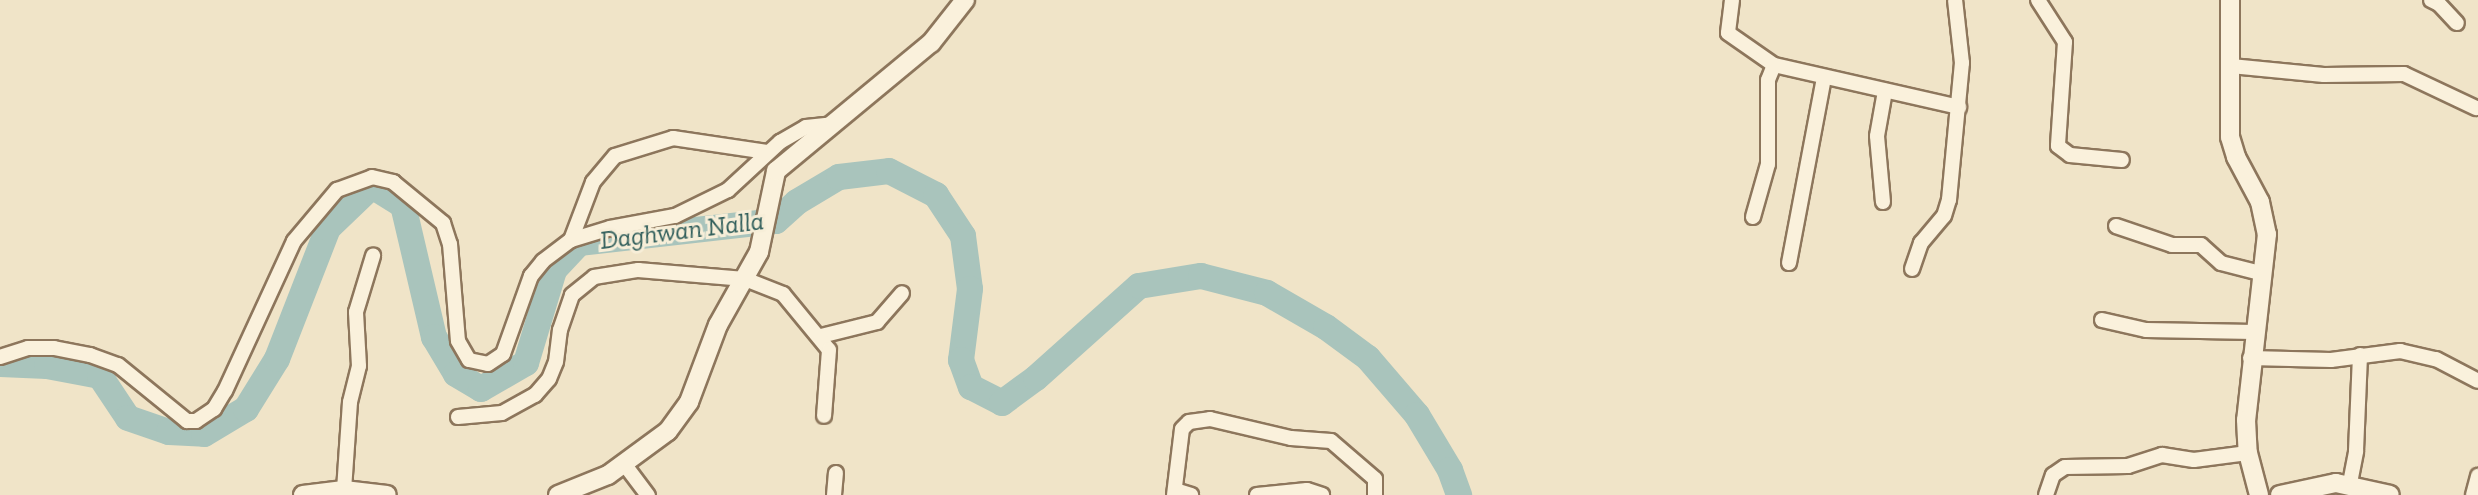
<!DOCTYPE html>
<style>
body{margin:0}
#map{position:relative;width:2478px;height:495px;overflow:hidden;background:#f0e4c8;font-family:"Zilla Slab",serif}
div>[style]{position:absolute}
.river>*{height:26px;margin:-13px;padding:0 13px;transform-origin:13px;border-radius:13px;background:#a9c4bc}
.roads{filter:drop-shadow(2px 0 #8d765c) drop-shadow(-2px 0 #8d765c) drop-shadow(0 2px #8d765c) drop-shadow(0 -2px #8d765c)}
.street>*{height:14px;margin:-7px;padding:0 7px;transform-origin:7px;border-radius:7px;background:#faf1dc}
.secondary>*{height:18px;margin:-9px;padding:0 9px;transform-origin:9px;border-radius:9px;background:#faf1dc}
span{translate:-50% -50%;white-space:nowrap;text-align:center;line-height:1.15;-webkit-text-stroke:6px #f7eed8;paint-order:stroke}
.water-label{font-size:26px;color:#2f5d5a;font-style:italic}
</style>
<div id="map">
<div class="river">
<i style="left:0;top:364px;width:47px;rotate:2.4deg"></i>
<i style="left:47px;top:366px;width:54px;rotate:10.7deg"></i>
<i style="left:100px;top:376px;width:50px;rotate:56.3deg"></i>
<i style="left:128px;top:418px;width:43px;rotate:18.9deg"></i>
<i style="left:169px;top:432px;width:35px;rotate:3deg"></i>
<i style="left:204px;top:434px;width:49px;rotate:-30.8deg"></i>
<i style="left:246px;top:409px;width:59px;rotate:-58.2deg"></i>
<i style="left:277px;top:359px;width:141px;rotate:-68.7deg"></i>
<i style="left:328px;top:228px;width:61px;rotate:-43.7deg"></i>
<i style="left:372px;top:186px;width:36px;rotate:32deg"></i>
<i style="left:403px;top:205px;width:136px;rotate:76.8deg"></i>
<i style="left:434px;top:337px;width:43px;rotate:59.3deg"></i>
<i style="left:456px;top:374px;width:29px;rotate:31deg"></i>
<i style="left:481px;top:389px;width:52px;rotate:-30deg"></i>
<i style="left:526px;top:363px;width:97px;rotate:-73.2deg"></i>
<i style="left:554px;top:270px;width:37px;rotate:-47deg"></i>
<i style="left:579px;top:243px;width:198px;rotate:-6.4deg"></i>
<i style="left:776px;top:221px;width:28px;rotate:-42deg"></i>
<i style="left:797px;top:202px;width:49px;rotate:-30.8deg"></i>
<i style="left:839px;top:177px;width:50px;rotate:-6.8deg"></i>
<i style="left:889px;top:171px;width:53px;rotate:27.1deg"></i>
<i style="left:936px;top:195px;width:49px;rotate:56.6deg"></i>
<i style="left:963px;top:236px;width:53px;rotate:82.5deg"></i>
<i style="left:970px;top:289px;width:72px;rotate:97.2deg"></i>
<i style="left:961px;top:360px;width:29px;rotate:70deg"></i>
<i style="left:971px;top:387px;width:35px;rotate:27deg"></i>
<i style="left:1002px;top:403px;width:42px;rotate:-36.3deg"></i>
<i style="left:1036px;top:378px;width:138px;rotate:-41.8deg"></i>
<i style="left:1139px;top:286px;width:63px;rotate:-9.2deg"></i>
<i style="left:1201px;top:276px;width:68px;rotate:14.4deg"></i>
<i style="left:1267px;top:293px;width:68px;rotate:30deg"></i>
<i style="left:1326px;top:327px;width:52px;rotate:36.4deg"></i>
<i style="left:1368px;top:358px;width:75px;rotate:49.3deg"></i>
<i style="left:1417px;top:415px;width:64px;rotate:59deg"></i>
<i style="left:1450px;top:470px;width:27px;rotate:70deg"></i>
</div>
<div class="roads">
<div class="street">
<i style="left:1732px;top:0;width:33px;rotate:97deg"></i>
<i style="left:1728px;top:33px;width:56px;rotate:34.8deg"></i>
<i style="left:1774px;top:65px;width:190px;rotate:12.8deg"></i>
<i style="left:2038px;top:0;width:50px;rotate:57.3deg"></i>
<i style="left:2065px;top:42px;width:104px;rotate:93.9deg"></i>
<i style="left:2058px;top:146px;width:15px;rotate:37deg"></i>
<i style="left:2070px;top:155px;width:52px;rotate:5.5deg"></i>
<i style="left:2431px;top:0;width:9px;rotate:27deg"></i>
<i style="left:2439px;top:4px;width:26px;rotate:47deg"></i>
<i style="left:2231px;top:66px;width:93px;rotate:5.5deg"></i>
<i style="left:2324px;top:75px;width:80px;rotate:-0.7deg"></i>
<i style="left:2404px;top:74px;width:80px;rotate:25.3deg"></i>
<i style="left:1883px;top:202px;width:66px;rotate:-95.2deg"></i>
<i style="left:1877px;top:136px;width:46px;rotate:-79.9deg"></i>
<i style="left:1753px;top:217px;width:55px;rotate:-74.2deg"></i>
<i style="left:1768px;top:164px;width:84px;rotate:-90deg"></i>
<i style="left:1768px;top:80px;width:16px;rotate:-68deg"></i>
<i style="left:2116px;top:226px;width:59px;rotate:18.7deg"></i>
<i style="left:2172px;top:245px;width:29px"></i>
<i style="left:2201px;top:245px;width:27px;rotate:42deg"></i>
<i style="left:2221px;top:263px;width:44px;rotate:14.3deg"></i>
<i style="left:571px;top:240px;width:62px;rotate:-69.2deg"></i>
<i style="left:593px;top:182px;width:34px;rotate:-50deg"></i>
<i style="left:615px;top:156px;width:61px;rotate:-17.2deg"></i>
<i style="left:673px;top:138px;width:95px;rotate:8.5deg"></i>
<i style="left:1789px;top:263px;width:188px;rotate:-79.3deg"></i>
<i style="left:1912px;top:269px;width:28px;rotate:-71deg"></i>
<i style="left:1921px;top:243px;width:35px;rotate:-50deg"></i>
<i style="left:1944px;top:216px;width:17px;rotate:-73deg"></i>
<i style="left:1949px;top:200px;width:138px;rotate:-84.6deg"></i>
<i style="left:1962px;top:63px;width:63px;rotate:-96.3deg"></i>
<i style="left:2102px;top:320px;width:45px;rotate:12.8deg"></i>
<i style="left:2146px;top:330px;width:108px;rotate:1.1deg"></i>
<i style="left:821px;top:336px;width:58px;rotate:-14deg"></i>
<i style="left:877px;top:322px;width:38px;rotate:-49deg"></i>
<i style="left:0;top:357px;width:29px;rotate:-18deg"></i>
<i style="left:28px;top:348px;width:26px"></i>
<i style="left:54px;top:348px;width:37px;rotate:11deg"></i>
<i style="left:90px;top:355px;width:30px;rotate:20deg"></i>
<i style="left:118px;top:365px;width:89px;rotate:39.1deg"></i>
<i style="left:187px;top:421px;width:9px"></i>
<i style="left:196px;top:421px;width:22px;rotate:-34deg"></i>
<i style="left:214px;top:409px;width:21px;rotate:-59deg"></i>
<i style="left:225px;top:391px;width:165px;rotate:-65.3deg"></i>
<i style="left:294px;top:241px;width:67px;rotate:-49.9deg"></i>
<i style="left:337px;top:190px;width:37px;rotate:-20deg"></i>
<i style="left:372px;top:177px;width:22px;rotate:13deg"></i>
<i style="left:393px;top:182px;width:65px;rotate:39.4deg"></i>
<i style="left:443px;top:223px;width:22px;rotate:72deg"></i>
<i style="left:450px;top:244px;width:97px;rotate:85.3deg"></i>
<i style="left:458px;top:341px;width:22px;rotate:60deg"></i>
<i style="left:469px;top:360px;width:19px;rotate:12deg"></i>
<i style="left:488px;top:364px;width:18px;rotate:-34deg"></i>
<i style="left:503px;top:354px;width:83px;rotate:-70.3deg"></i>
<i style="left:531px;top:276px;width:19px;rotate:-51deg"></i>
<i style="left:543px;top:261px;width:35px;rotate:-37deg"></i>
<i style="left:571px;top:240px;width:41px;rotate:-17.1deg"></i>
<i style="left:610px;top:228px;width:66px;rotate:-10.5deg"></i>
<i style="left:675px;top:216px;width:59px;rotate:-26.1deg"></i>
<i style="left:728px;top:190px;width:71px;rotate:-42.7deg"></i>
<i style="left:780px;top:142px;width:30px;rotate:-30deg"></i>
<i style="left:806px;top:127px;width:29px;rotate:-6deg"></i>
<i style="left:2250px;top:358px;width:81px;rotate:1.4deg"></i>
<i style="left:2331px;top:360px;width:70px;rotate:-7.4deg"></i>
<i style="left:2400px;top:351px;width:37px;rotate:13deg"></i>
<i style="left:2436px;top:359px;width:47px;rotate:27.6deg"></i>
<i style="left:458px;top:417px;width:44px;rotate:-5.2deg"></i>
<i style="left:502px;top:413px;width:38px;rotate:-29deg"></i>
<i style="left:535px;top:395px;width:21px;rotate:-49deg"></i>
<i style="left:549px;top:379px;width:18px;rotate:-68deg"></i>
<i style="left:556px;top:362px;width:32px;rotate:-83deg"></i>
<i style="left:560px;top:330px;width:37px;rotate:-71deg"></i>
<i style="left:572px;top:295px;width:28px;rotate:-39deg"></i>
<i style="left:594px;top:277px;width:45px;rotate:-9deg"></i>
<i style="left:638px;top:270px;width:107px;rotate:4.8deg"></i>
<i style="left:745px;top:279px;width:41px;rotate:21.5deg"></i>
<i style="left:783px;top:294px;width:72px;rotate:50.6deg"></i>
<i style="left:829px;top:350px;width:66px;rotate:94.3deg"></i>
<i style="left:625px;top:465px;width:38px;rotate:53deg"></i>
<i style="left:2350px;top:483px;width:33px;rotate:-79deg"></i>
<i style="left:2356px;top:451px;width:96px;rotate:-87.6deg"></i>
<i style="left:344px;top:490px;width:88px;rotate:-86.1deg"></i>
<i style="left:350px;top:402px;width:37px;rotate:-76deg"></i>
<i style="left:359px;top:366px;width:54px;rotate:-93.2deg"></i>
<i style="left:356px;top:312px;width:59px;rotate:-73.1deg"></i>
<i style="left:1175px;top:490px;width:17px;rotate:17deg"></i>
<i style="left:834px;top:495px;width:22px;rotate:-85deg"></i>
<i style="left:1174px;top:495px;width:66px;rotate:-83.1deg"></i>
<i style="left:1182px;top:429px;width:10px;rotate:-45deg"></i>
<i style="left:1189px;top:422px;width:21px;rotate:-8deg"></i>
<i style="left:1210px;top:419px;width:83px;rotate:13.2deg"></i>
<i style="left:1291px;top:438px;width:40px;rotate:4.3deg"></i>
<i style="left:1331px;top:441px;width:58px;rotate:40.8deg"></i>
<i style="left:1375px;top:479px;width:16px;rotate:90deg"></i>
<i style="left:1257px;top:495px;width:50px;rotate:-5.7deg"></i>
<i style="left:1307px;top:490px;width:16px;rotate:18deg"></i>
<i style="left:2046px;top:495px;width:21px;rotate:-71deg"></i>
<i style="left:2053px;top:475px;width:14px;rotate:-34deg"></i>
<i style="left:2065px;top:467px;width:63px;rotate:-0.9deg"></i>
<i style="left:2128px;top:466px;width:36px;rotate:-18deg"></i>
<i style="left:2162px;top:455px;width:32px;rotate:9deg"></i>
<i style="left:2194px;top:460px;width:54px;rotate:-7.4deg"></i>
<i style="left:2473px;top:495px;width:20px;rotate:-75deg"></i>
</div>
<div class="secondary">
<i style="left:2230px;top:0;width:137px;rotate:90deg"></i>
<i style="left:2230px;top:137px;width:21px;rotate:73deg"></i>
<i style="left:2236px;top:157px;width:51px;rotate:61.9deg"></i>
<i style="left:2260px;top:202px;width:33px;rotate:78deg"></i>
<i style="left:2267px;top:234px;width:187px;rotate:96.4deg"></i>
<i style="left:2246px;top:420px;width:33px;rotate:87deg"></i>
<i style="left:2248px;top:453px;width:43px;rotate:75.3deg"></i>
<i style="left:303px;top:495px;width:41px;rotate:-7deg"></i>
<i style="left:344px;top:490px;width:43px;rotate:6.6deg"></i>
<i style="left:558px;top:495px;width:54px;rotate:-21.8deg"></i>
<i style="left:608px;top:475px;width:74px;rotate:-36.3deg"></i>
<i style="left:668px;top:431px;width:36px;rotate:-54deg"></i>
<i style="left:689px;top:402px;width:82px;rotate:-69.4deg"></i>
<i style="left:718px;top:325px;width:84px;rotate:-60.7deg"></i>
<i style="left:759px;top:252px;width:83px;rotate:-78.1deg"></i>
<i style="left:776px;top:171px;width:201px;rotate:-39.6deg"></i>
<i style="left:931px;top:43px;width:55px;rotate:-51.7deg"></i>
<i style="left:2280px;top:495px;width:57px;rotate:-12.1deg"></i>
<i style="left:2336px;top:483px;width:55px;rotate:12.5deg"></i>
</div>
</div>
<div class="water-label">
<span style="left:682px;top:231px;rotate:-7deg">Daghwan Nalla</span>
</div>
</div>
